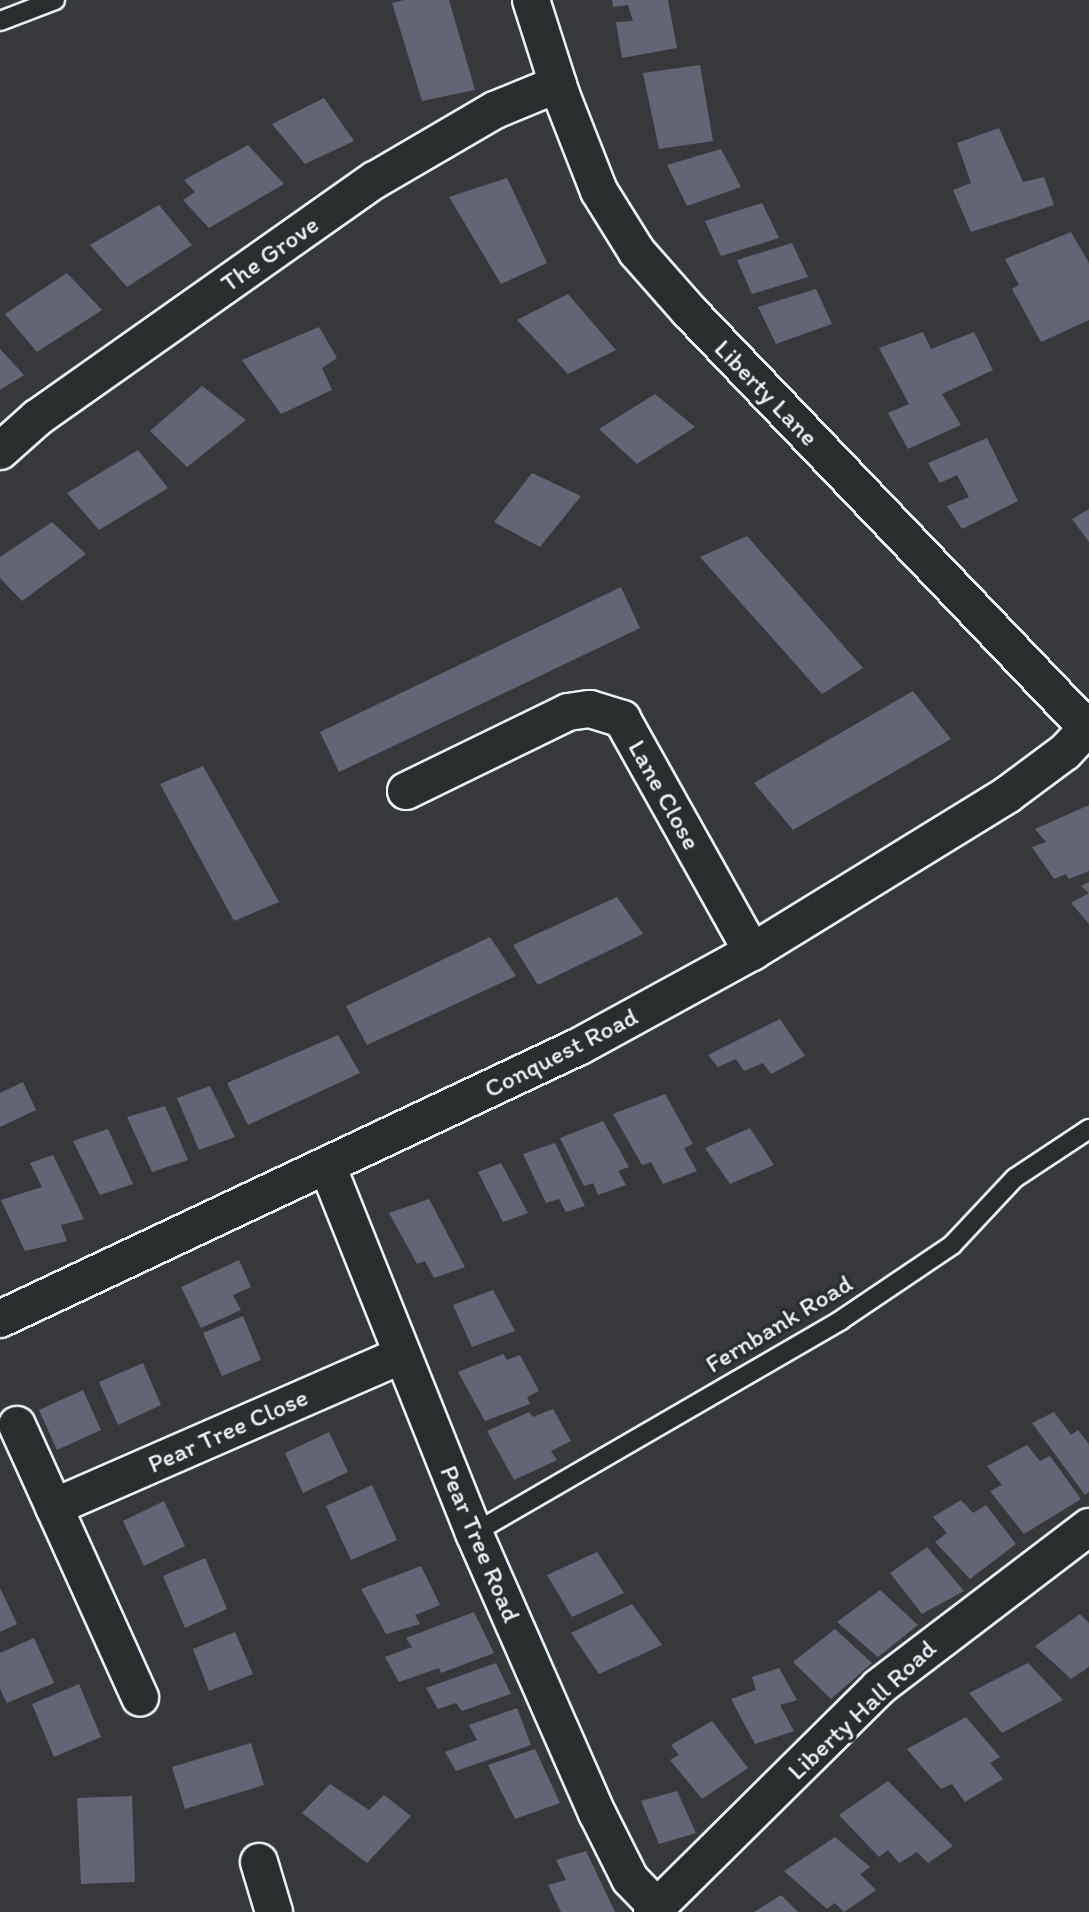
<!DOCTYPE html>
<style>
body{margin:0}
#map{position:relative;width:1089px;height:1912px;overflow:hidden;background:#36383c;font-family:Itim,sans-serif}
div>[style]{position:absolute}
.building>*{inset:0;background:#646574}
.roads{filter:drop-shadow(2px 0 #e8f1f8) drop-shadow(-2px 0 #e8f1f8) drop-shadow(0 2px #e8f1f8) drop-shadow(0 -2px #e8f1f8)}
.lane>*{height:18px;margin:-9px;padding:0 9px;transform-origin:9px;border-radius:9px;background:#2a2d2e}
.street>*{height:36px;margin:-18px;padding:0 18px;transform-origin:18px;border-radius:18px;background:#2a2d2e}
span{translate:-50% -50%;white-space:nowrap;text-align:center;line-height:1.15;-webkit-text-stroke:7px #2a2d2e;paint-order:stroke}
.street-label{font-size:26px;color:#e8f1f8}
</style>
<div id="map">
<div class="building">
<i style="clip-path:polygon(404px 0,449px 0,475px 90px,422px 101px,392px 3px)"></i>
<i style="clip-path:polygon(612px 0,668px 0,677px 48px,622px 58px,616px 22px,633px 21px,628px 5px,613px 7px)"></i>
<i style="clip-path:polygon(700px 65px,713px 141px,659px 149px,643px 73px)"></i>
<i style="clip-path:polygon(324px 98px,354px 141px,305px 164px,272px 124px)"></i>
<i style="clip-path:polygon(999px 128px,1023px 182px,1044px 177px,1054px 205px,971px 232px,953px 190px,971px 183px,957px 143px)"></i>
<i style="clip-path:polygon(248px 145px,284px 184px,209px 228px,183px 200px,195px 192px,184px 180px)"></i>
<i style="clip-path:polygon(721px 149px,741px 187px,687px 206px,667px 165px)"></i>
<i style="clip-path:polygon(507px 178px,547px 263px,501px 284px,449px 197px)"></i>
<i style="clip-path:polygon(762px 203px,779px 238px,721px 256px,705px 221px)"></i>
<i style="clip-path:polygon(159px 205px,192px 245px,127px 287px,90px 245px)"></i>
<i style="clip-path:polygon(1071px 232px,1089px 263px,1089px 320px,1041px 342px,1012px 289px,1019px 285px,1005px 259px)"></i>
<i style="clip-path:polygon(792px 243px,808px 277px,752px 294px,737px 260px)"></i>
<i style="clip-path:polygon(67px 273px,102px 310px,37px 352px,5px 314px)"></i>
<i style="clip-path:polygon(816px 289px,832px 324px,776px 344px,758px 307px)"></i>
<i style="clip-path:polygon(568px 294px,616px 350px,568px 374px,517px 320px)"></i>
<i style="clip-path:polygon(319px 327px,337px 358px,322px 368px,332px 390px,281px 414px,242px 360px)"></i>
<i style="clip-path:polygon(923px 332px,931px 349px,974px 332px,993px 370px,942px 394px,961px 425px,908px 449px,888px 413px,909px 404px,879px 348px)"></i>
<i style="clip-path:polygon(0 349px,24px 375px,0 390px)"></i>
<i style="clip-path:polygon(202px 386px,246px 420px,187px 467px,150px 431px)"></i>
<i style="clip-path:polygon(655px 394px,695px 427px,637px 464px,599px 429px)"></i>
<i style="clip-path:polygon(987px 438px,1018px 501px,962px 529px,947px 506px,969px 497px,957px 475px,940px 483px,928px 463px)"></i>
<i style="clip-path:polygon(138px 450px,168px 488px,99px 530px,67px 493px)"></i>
<i style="clip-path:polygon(532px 473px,581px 496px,540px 547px,494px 522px)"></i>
<i style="clip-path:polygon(1089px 509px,1089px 542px,1072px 519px)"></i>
<i style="clip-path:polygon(52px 522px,86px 554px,22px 601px,0 578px,0 557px)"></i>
<i style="clip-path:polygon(747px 536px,863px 668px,822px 694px,700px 557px)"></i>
<i style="clip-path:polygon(621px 587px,640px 628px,339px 772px,320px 732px)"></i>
<i style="clip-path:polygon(913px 691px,951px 739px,793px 830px,754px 783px)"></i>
<i style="clip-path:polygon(203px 766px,279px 902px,234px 921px,160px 784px)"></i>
<i style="clip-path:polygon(1089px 805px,1089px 871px,1069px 879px,1066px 874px,1054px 879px,1032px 847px,1046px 842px,1035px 829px)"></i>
<i style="clip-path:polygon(1089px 882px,1089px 924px,1071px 903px,1089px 893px,1081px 886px)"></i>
<i style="clip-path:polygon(617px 897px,643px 934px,538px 985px,513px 945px)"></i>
<i style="clip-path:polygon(490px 937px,516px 976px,367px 1045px,346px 1006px)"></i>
<i style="clip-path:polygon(780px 1019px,805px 1056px,771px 1074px,763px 1063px,744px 1071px,736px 1059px,718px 1067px,708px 1055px)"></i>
<i style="clip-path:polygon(338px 1035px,360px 1073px,248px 1125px,227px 1083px)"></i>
<i style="clip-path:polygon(23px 1082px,36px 1110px,0 1127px,0 1093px)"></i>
<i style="clip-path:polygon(210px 1086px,235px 1137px,199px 1150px,177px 1098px)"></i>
<i style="clip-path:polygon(665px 1094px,693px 1144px,684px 1148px,697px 1171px,663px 1184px,651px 1162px,642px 1165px,613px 1114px)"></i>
<i style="clip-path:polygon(165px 1106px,188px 1160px,152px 1172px,127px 1117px)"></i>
<i style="clip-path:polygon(603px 1121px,629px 1167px,618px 1171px,626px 1185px,598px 1195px,593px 1183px,584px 1186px,560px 1138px)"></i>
<i style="clip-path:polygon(750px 1128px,774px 1165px,730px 1184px,705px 1148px)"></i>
<i style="clip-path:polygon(108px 1129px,133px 1184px,100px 1195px,73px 1141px)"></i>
<i style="clip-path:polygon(555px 1143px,585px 1206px,566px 1212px,559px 1199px,546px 1203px,523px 1154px)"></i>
<i style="clip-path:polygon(53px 1155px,84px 1219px,61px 1225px,67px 1241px,25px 1251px,1px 1200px,42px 1187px,30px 1163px)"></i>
<i style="clip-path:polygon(501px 1163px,528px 1213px,503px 1222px,478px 1172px)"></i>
<i style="clip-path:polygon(429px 1199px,465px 1267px,434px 1278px,425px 1261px,417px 1264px,389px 1213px)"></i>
<i style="clip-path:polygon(239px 1260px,251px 1287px,233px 1295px,241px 1310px,201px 1328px,181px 1287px)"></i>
<i style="clip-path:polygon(493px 1290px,515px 1331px,472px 1347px,453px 1305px)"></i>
<i style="clip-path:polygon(243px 1316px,261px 1360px,222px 1376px,203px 1333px)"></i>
<i style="clip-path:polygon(503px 1354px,507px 1360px,520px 1355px,539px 1391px,527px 1397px,530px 1404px,485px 1421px,458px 1372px)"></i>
<i style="clip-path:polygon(143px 1363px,161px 1405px,118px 1425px,99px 1382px)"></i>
<i style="clip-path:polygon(83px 1390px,101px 1430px,57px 1450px,39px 1410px)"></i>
<i style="clip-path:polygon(553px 1409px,571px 1441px,551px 1451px,557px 1460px,514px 1480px,487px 1431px,529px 1412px,533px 1417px)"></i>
<i style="clip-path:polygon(1054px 1412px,1071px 1435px,1078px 1430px,1089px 1444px,1089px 1492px,1085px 1495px,1032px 1423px)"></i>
<i style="clip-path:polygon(329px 1432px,348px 1472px,303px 1493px,285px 1453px)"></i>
<i style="clip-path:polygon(1027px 1445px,1040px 1461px,1050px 1456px,1081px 1499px,1024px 1534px,990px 1491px,1002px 1485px,987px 1466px)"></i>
<i style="clip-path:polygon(372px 1485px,397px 1540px,351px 1560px,326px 1506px)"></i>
<i style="clip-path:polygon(961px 1500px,973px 1513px,986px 1505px,1016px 1544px,970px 1579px,935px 1542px,947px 1533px,933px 1517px)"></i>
<i style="clip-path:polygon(164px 1501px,185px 1546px,144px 1566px,123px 1521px)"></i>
<i style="clip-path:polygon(927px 1547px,964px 1591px,922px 1614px,890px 1573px)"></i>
<i style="clip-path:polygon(597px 1552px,624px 1593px,572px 1617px,547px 1575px)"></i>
<i style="clip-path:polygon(205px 1558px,227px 1609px,185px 1628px,163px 1576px)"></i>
<i style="clip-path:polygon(421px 1566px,440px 1605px,415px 1615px,420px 1624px,386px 1634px,361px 1589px)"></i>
<i style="clip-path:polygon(0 1588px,17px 1624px,0 1632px)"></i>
<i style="clip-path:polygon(880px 1590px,918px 1625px,878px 1657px,837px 1622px)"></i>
<i style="clip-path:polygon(632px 1604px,662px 1645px,599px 1674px,571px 1633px)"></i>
<i style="clip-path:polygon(474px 1612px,494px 1653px,441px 1673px,439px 1668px,399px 1682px,385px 1657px,412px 1647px,406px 1638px)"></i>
<i style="clip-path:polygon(1080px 1614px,1089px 1623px,1089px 1667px,1071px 1679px,1035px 1646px)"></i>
<i style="clip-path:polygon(835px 1629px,872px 1663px,831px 1699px,793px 1662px)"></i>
<i style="clip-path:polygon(235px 1632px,253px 1674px,209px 1691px,193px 1649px)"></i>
<i style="clip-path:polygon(34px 1638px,54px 1683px,7px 1703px,0 1689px,0 1653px)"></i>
<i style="clip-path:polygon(496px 1663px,511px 1694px,462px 1711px,456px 1703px,438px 1709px,426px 1688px)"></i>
<i style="clip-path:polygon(1028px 1663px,1063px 1700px,1002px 1733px,969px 1693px)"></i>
<i style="clip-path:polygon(779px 1668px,797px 1700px,780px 1705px,794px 1731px,755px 1744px,731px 1699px,756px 1690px,752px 1677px)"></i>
<i style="clip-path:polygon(79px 1684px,101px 1737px,54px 1757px,32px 1704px)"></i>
<i style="clip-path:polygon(517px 1708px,531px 1745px,456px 1771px,445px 1752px,477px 1740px,469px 1725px)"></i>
<i style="clip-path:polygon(966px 1717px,1000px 1757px,990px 1763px,1003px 1779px,965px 1802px,952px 1784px,941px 1789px,907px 1749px)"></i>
<i style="clip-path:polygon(712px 1721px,748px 1768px,702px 1799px,670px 1760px,679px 1755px,671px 1745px)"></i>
<i style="clip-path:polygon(251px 1743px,264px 1785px,185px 1809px,172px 1767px)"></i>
<i style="clip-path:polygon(535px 1749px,560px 1803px,515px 1819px,488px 1765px)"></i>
<i style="clip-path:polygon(888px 1781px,953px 1846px,928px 1863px,917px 1852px,899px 1863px,888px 1850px,879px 1857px,839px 1815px)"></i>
<i style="clip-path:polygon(330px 1784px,369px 1810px,384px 1795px,411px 1816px,367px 1863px,302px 1813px)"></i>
<i style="clip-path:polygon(677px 1791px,696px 1833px,659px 1844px,641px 1801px)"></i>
<i style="clip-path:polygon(132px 1796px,135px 1882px,81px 1884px,77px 1798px)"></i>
<i style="clip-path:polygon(835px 1837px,870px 1867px,860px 1874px,876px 1890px,844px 1912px,835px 1903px,827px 1909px,784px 1871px)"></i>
<i style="clip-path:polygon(586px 1851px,615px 1912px,561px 1912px,548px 1885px,566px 1880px,556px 1860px)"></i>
<i style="clip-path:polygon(781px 1895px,798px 1912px,754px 1912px)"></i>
</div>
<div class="roads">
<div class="lane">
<i style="left:0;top:21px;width:59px;rotate:-20.9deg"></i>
<i style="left:474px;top:1533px;width:424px;rotate:-30.1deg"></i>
<i style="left:841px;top:1320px;width:134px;rotate:-34deg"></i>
<i style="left:952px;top:1245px;width:92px;rotate:-46.8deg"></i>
<i style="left:1015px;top:1178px;width:89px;rotate:-33.5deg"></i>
</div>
<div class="street">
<i style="left:531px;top:0;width:99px;rotate:72.3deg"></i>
<i style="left:561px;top:94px;width:104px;rotate:68.6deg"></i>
<i style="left:599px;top:191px;width:72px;rotate:58.1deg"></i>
<i style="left:637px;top:252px;width:79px;rotate:48.6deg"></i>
<i style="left:689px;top:311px;width:579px;rotate:46.33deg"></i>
<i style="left:0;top:451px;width:50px;rotate:-41.7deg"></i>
<i style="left:37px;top:418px;width:413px;rotate:-35.2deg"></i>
<i style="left:375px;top:180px;width:139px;rotate:-30.3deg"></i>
<i style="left:495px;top:110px;width:68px;rotate:-22.4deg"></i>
<i style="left:406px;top:791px;width:180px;rotate:-26deg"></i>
<i style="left:568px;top:712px;width:22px;rotate:-8deg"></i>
<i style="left:590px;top:709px;width:34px;rotate:17deg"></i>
<i style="left:622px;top:719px;width:267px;rotate:60.8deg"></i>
<i style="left:328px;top:1168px;width:393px;rotate:68.2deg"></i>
<i style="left:474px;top:1533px;width:306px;rotate:66.3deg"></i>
<i style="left:597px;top:1813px;width:74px;rotate:63.4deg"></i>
<i style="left:630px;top:1879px;width:39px;rotate:46deg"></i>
<i style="left:0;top:1319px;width:641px;rotate:-25.21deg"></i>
<i style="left:580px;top:1046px;width:196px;rotate:-28.7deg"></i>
<i style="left:752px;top:952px;width:299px;rotate:-31.6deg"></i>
<i style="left:1007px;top:795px;width:72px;rotate:-36.6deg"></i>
<i style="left:1065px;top:752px;width:33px;rotate:-47deg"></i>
<i style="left:17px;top:1425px;width:299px;rotate:65.7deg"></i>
<i style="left:54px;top:1507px;width:380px;rotate:-23.6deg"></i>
<i style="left:259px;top:1862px;width:52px;rotate:73.3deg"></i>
<i style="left:652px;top:1912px;width:320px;rotate:-44.7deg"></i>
<i style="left:879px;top:1687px;width:264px;rotate:-37.3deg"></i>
</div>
</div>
<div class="street-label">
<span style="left:270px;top:254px;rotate:-35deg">The Grove</span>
<span style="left:766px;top:393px;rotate:46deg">Liberty Lane</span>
<span style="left:664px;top:795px;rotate:61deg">Lane Close</span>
<span style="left:561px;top:1053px;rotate:-27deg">Conquest Road</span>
<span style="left:779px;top:1324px;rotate:-31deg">Fernbank Road</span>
<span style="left:228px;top:1431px;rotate:-24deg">Pear Tree Close</span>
<span style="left:480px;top:1544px;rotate:67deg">Pear Tree Road</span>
<span style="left:862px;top:1710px;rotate:-43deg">Liberty Hall Road</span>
</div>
</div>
